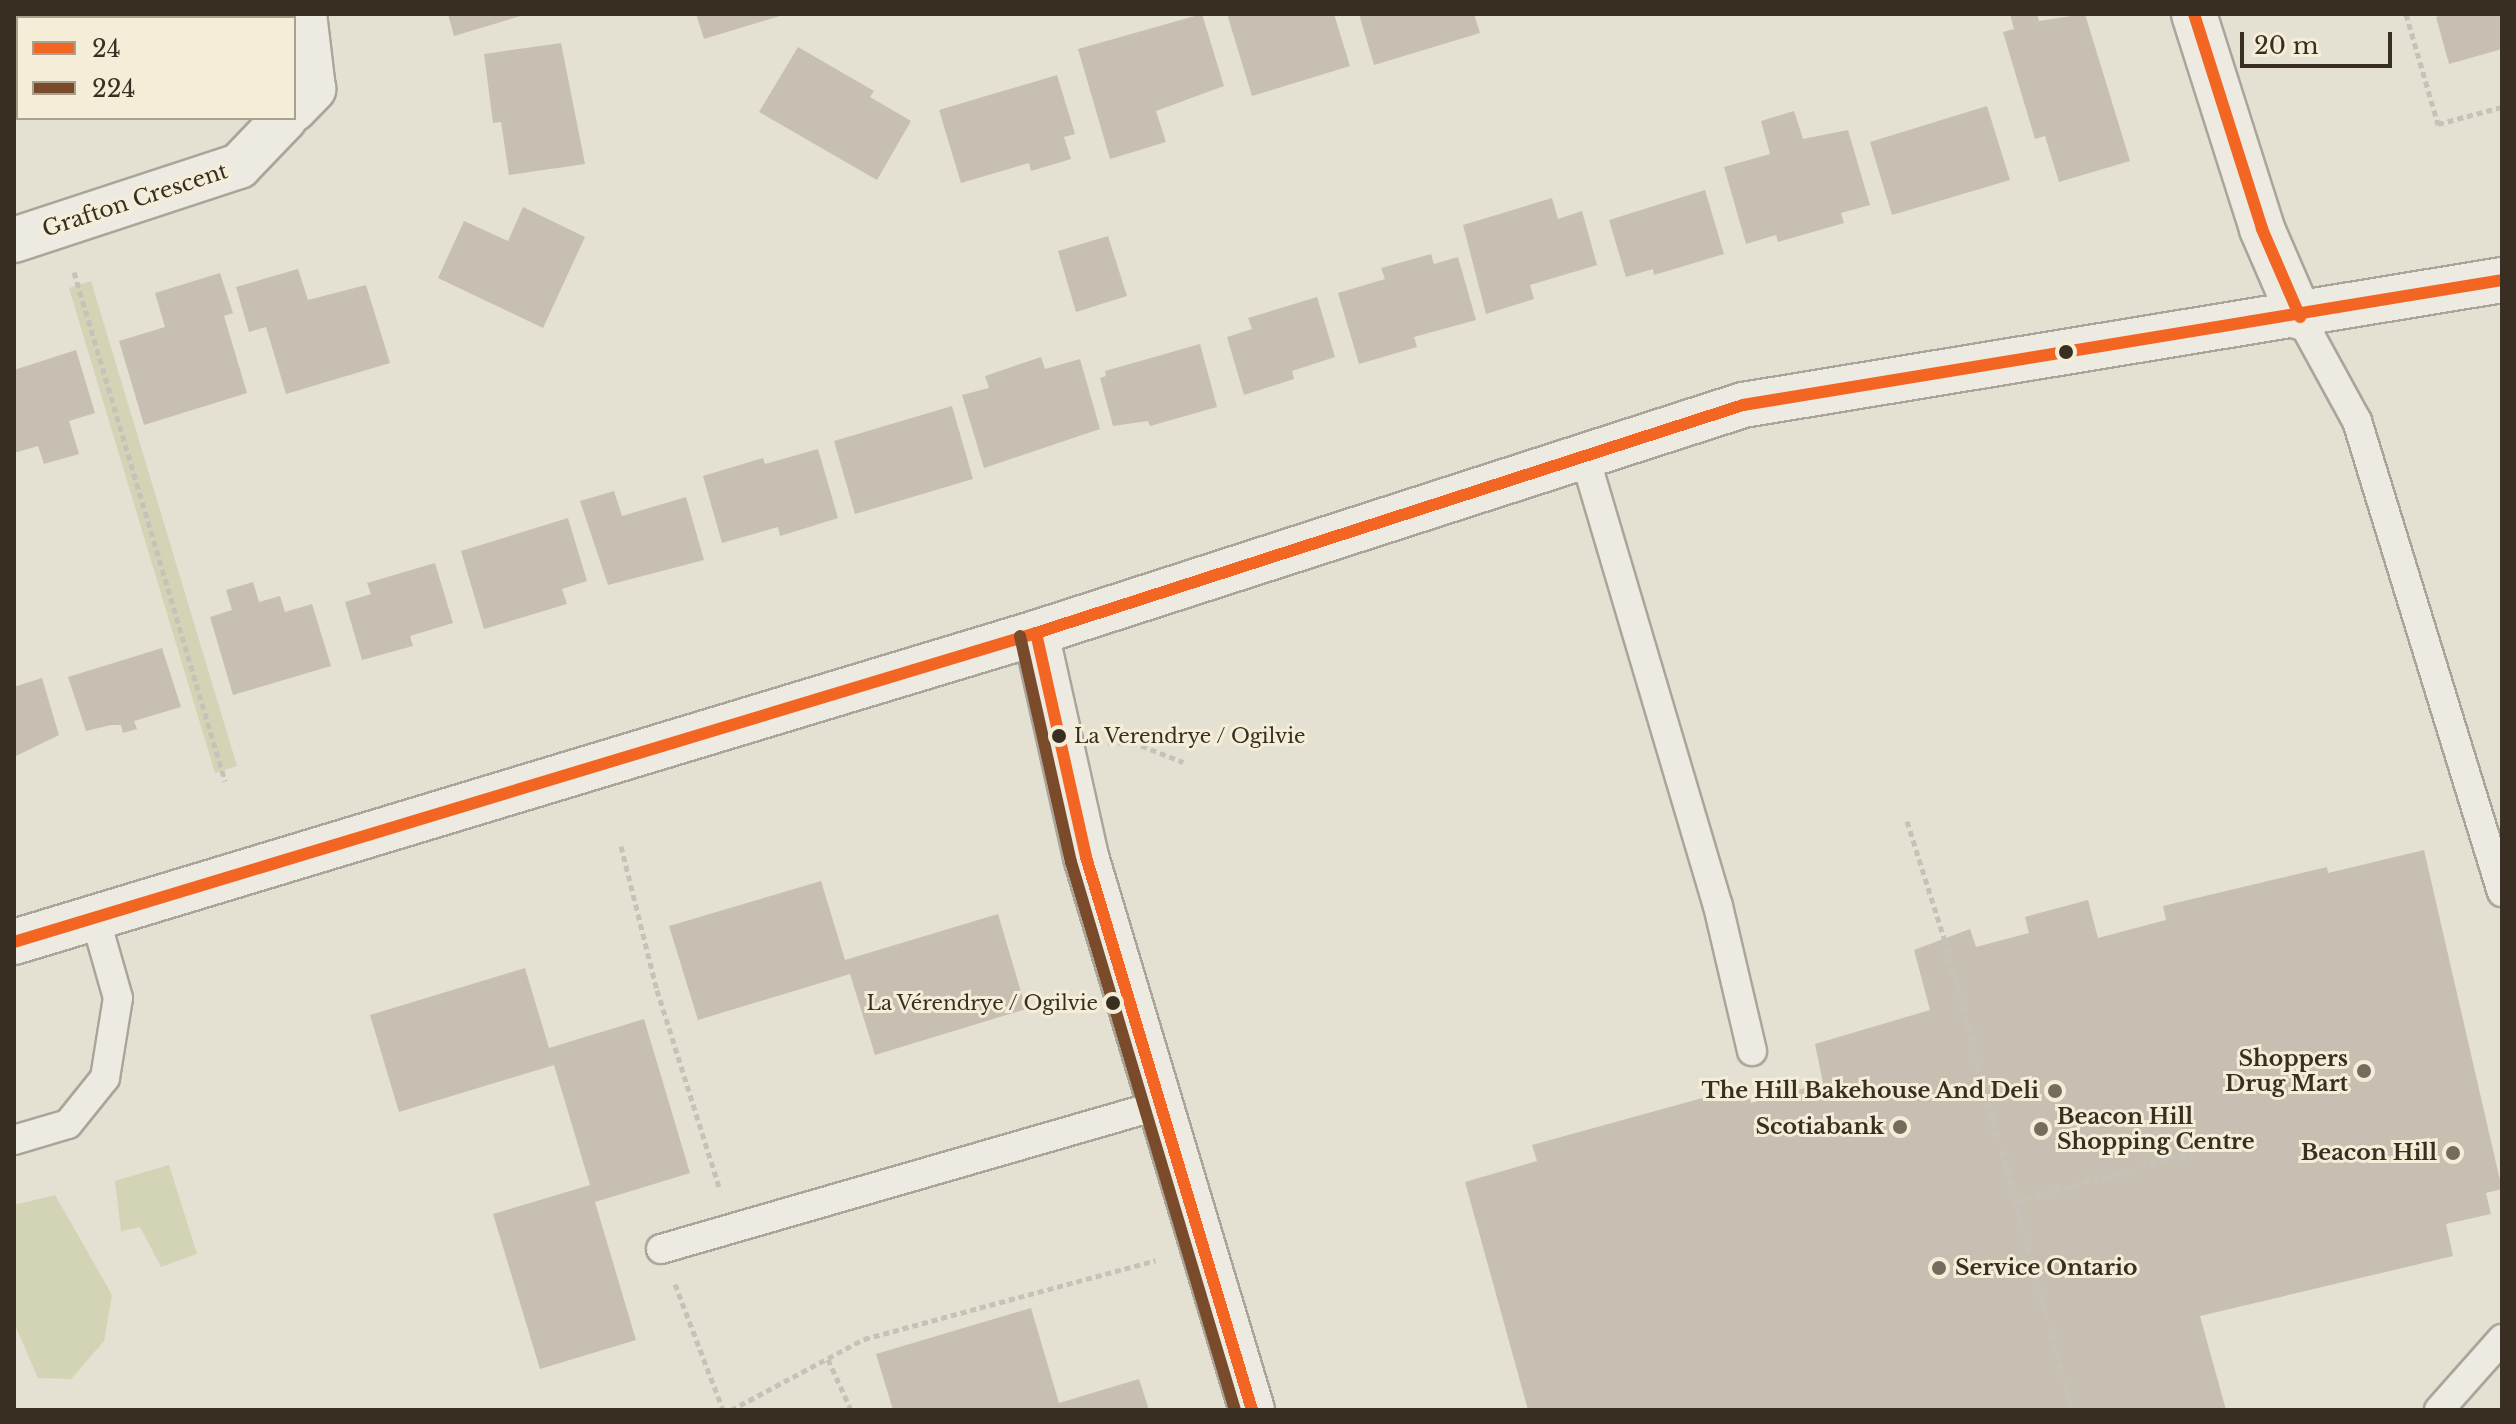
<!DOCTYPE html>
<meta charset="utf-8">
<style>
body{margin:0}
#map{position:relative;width:2516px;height:1424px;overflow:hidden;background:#e4e0d2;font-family:"Libre Baskerville",serif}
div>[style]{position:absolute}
.green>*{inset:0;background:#d2d4b5}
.building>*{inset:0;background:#c8bfb3}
.path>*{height:5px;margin-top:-2.5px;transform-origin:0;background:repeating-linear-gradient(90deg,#c6c2b9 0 6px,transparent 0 10px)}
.roads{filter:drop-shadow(2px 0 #aaa59a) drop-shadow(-2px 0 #aaa59a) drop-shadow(0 2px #aaa59a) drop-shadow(0 -2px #aaa59a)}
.service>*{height:28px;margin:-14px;padding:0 14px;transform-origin:14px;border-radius:14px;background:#edeae2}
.minor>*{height:44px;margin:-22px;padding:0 22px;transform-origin:22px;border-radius:22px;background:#edeae2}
.tertiary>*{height:44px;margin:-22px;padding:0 22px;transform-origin:22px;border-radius:22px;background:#edeae2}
.bus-1>*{height:12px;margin:-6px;padding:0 6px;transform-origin:6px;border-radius:6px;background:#f26522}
.bus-2>*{height:12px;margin:-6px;padding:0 6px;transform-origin:6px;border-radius:6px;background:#7a4b2a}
.dots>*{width:22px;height:22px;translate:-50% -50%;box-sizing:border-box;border:4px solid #f4eed9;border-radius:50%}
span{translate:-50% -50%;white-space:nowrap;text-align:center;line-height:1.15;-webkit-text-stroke:6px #f4eed9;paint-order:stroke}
.bus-label{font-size:20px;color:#392e22}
.left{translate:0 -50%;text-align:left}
.right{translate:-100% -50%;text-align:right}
.street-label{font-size:22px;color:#392e22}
.poi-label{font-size:22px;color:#392e22;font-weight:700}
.frame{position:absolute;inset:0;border:16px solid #392e22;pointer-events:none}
.legend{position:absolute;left:16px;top:16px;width:280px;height:104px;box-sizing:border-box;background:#f4eed9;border:2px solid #a9a190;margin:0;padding:10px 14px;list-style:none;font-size:24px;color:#392e22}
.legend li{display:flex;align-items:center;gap:16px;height:40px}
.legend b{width:40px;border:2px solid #a9a190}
.scale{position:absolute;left:2240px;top:32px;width:152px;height:36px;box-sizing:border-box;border:4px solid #392e22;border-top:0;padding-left:10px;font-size:24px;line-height:28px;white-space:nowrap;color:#392e22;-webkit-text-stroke:6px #f4eed9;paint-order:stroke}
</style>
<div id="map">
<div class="green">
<i style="clip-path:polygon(91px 281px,237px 766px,215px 773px,69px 288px)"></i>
<i style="clip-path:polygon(169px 1165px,197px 1254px,161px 1267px,140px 1227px,121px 1231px,115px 1181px)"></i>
<i style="clip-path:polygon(55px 1195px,112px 1295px,104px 1341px,71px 1379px,38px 1378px,14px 1323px,14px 1205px)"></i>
</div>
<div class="building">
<i style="clip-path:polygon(105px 14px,194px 14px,195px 18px,106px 18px)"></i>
<i style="clip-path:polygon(448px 14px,524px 14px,524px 15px,454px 36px)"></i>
<i style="clip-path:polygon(696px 14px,779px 14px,780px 16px,704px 39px)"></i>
<i style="clip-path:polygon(1202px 14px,1224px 86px,1156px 111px,1166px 142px,1110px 159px,1078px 49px)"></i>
<i style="clip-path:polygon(1227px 14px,1334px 14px,1350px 66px,1252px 96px)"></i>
<i style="clip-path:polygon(1359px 14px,1474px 14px,1480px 33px,1374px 65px)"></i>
<i style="clip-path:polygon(2010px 14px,2037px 14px,2039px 21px,2085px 14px,2130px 161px,2059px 182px,2045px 136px,2035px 139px,2003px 32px,2014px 29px)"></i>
<i style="clip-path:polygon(2446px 14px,2502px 14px,2502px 49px,2449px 64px,2436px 17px)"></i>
<i style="clip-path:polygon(561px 43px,585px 164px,509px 175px,501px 122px,493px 123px,484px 54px)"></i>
<i style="clip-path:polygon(798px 47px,874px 91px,870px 97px,911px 121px,877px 180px,759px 112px)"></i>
<i style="clip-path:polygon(1057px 75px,1075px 134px,1064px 137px,1071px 159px,1031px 171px,1029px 163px,961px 183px,939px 110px)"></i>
<i style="clip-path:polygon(1987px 106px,2010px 180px,1892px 215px,1870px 142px)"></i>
<i style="clip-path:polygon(1794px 111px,1803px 139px,1848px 130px,1870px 205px,1841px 213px,1844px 223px,1778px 242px,1776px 235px,1746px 244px,1724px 167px,1770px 154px,1761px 121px)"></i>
<i style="clip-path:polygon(1705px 190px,1724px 254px,1654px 275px,1653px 269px,1626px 277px,1609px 220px)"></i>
<i style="clip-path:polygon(1552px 198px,1558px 219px,1582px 211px,1597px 265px,1530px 285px,1534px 299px,1486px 314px,1463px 225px)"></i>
<i style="clip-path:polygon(523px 207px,585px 237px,543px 328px,438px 278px,464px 221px,508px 241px)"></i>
<i style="clip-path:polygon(1108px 236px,1127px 296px,1076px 312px,1058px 251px)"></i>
<i style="clip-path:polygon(1431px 254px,1434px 264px,1458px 257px,1476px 320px,1414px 337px,1417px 347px,1359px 364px,1338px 293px,1385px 279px,1381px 268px)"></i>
<i style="clip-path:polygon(298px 269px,308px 300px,366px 285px,390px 363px,286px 394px,266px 327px,249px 332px,236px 287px)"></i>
<i style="clip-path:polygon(220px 273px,233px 313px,224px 316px,247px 393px,144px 425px,119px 341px,165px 327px,155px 293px)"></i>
<i style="clip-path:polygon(1317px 297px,1335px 357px,1292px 371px,1294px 379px,1244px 395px,1227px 337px,1252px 329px,1248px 318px)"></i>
<i style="clip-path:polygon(1200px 344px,1217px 407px,1150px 426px,1148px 421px,1113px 426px,1100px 378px,1106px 376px,1105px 371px)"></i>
<i style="clip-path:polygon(76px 350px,95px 413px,69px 421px,79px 454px,44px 464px,38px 446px,14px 453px,14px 370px)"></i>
<i style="clip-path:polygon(1041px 357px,1045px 369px,1080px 359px,1100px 429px,984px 468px,962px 395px,989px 388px,985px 376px)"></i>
<i style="clip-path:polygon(952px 406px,973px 479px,855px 514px,834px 441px)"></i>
<i style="clip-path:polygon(818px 449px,838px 518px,780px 536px,778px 527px,722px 543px,703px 476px,763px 458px,765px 464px)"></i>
<i style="clip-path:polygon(614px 491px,622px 516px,686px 497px,704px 560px,608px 585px,580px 501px)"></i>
<i style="clip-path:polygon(568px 518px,587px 581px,562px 589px,567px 604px,484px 629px,461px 551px)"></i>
<i style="clip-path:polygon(435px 563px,453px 623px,410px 636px,413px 646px,362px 660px,345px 602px,371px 594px,367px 583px)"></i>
<i style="clip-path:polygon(253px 582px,259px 602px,280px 596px,285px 612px,312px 604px,331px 666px,233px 695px,210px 617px,232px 610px,226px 590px)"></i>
<i style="clip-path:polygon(162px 648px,181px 707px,134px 721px,137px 729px,123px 733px,121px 725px,111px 725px,86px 731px,68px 677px)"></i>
<i style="clip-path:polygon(42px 678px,59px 735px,14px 757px,14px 687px)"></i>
<i style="clip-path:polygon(2424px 850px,2502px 1189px,2486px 1193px,2491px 1214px,2446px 1224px,2453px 1256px,2200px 1316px,2226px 1410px,1528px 1410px,1465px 1182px,1537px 1161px,1532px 1145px,1746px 1086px,1751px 1103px,1823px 1083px,1815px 1044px,1930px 1010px,1914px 950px,1970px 929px,1976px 947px,2029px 933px,2025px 917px,2088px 900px,2098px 938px,2166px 920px,2163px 906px,2327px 867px,2328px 873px)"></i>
<i style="clip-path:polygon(821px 881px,845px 960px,998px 914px,1026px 1009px,875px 1055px,850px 974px,698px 1020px,669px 926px)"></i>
<i style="clip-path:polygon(525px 968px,549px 1048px,644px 1019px,690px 1173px,595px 1202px,636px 1340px,540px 1369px,493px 1214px,590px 1185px,554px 1065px,399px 1112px,370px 1015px)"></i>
<i style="clip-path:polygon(1031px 1308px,1059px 1403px,1139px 1379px,1149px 1410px,893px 1410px,876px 1354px)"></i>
</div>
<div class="path">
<i style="left:2406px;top:14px;width:115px;rotate:73.8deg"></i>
<i style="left:2438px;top:124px;width:66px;rotate:-14.9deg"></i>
<i style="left:74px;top:272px;width:531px;rotate:73.48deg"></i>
<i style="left:1108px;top:743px;width:24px;rotate:-2deg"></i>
<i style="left:1132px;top:742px;width:55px;rotate:21.4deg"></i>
<i style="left:1907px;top:821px;width:123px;rotate:72.5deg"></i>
<i style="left:1944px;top:938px;width:489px;rotate:74.8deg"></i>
<i style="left:621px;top:846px;width:148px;rotate:76deg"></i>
<i style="left:657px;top:990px;width:210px;rotate:72.5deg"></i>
<i style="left:2016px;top:1201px;width:231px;rotate:-15.5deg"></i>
<i style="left:675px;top:1284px;width:135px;rotate:69.1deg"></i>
<i style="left:828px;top:1359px;width:56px;rotate:65.7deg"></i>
<i style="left:731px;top:1410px;width:151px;rotate:-28.1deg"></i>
<i style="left:864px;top:1339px;width:302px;rotate:-15.1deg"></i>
</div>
<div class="roads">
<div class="service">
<i style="left:2300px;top:317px;width:119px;rotate:61.3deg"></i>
<i style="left:2357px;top:421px;width:493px;rotate:72.9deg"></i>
<i style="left:1584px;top:454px;width:471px;rotate:73.5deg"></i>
<i style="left:1718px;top:906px;width:149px;rotate:76.8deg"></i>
<i style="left:14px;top:1140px;width:56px;rotate:-16.5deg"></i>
<i style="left:68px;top:1124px;width:59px;rotate:-51.2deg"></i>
<i style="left:105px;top:1078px;width:81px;rotate:-80.8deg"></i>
<i style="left:118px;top:998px;width:84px;rotate:-105.9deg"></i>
<i style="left:661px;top:1249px;width:519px;rotate:-16.1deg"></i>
<i style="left:2439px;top:1410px;width:95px;rotate:-48.4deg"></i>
</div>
<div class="minor">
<i style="left:294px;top:109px;width:28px;rotate:-46deg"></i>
<i style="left:313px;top:89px;width:76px;rotate:-96.8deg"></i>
<i style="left:14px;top:240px;width:237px;rotate:-18.2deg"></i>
<i style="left:239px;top:166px;width:66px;rotate:-46.2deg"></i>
</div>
<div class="tertiary">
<i style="left:2194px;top:14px;width:225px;rotate:72.4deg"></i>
<i style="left:2262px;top:229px;width:96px;rotate:66.6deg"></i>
<i style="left:1036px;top:633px;width:230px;rotate:77.4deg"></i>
<i style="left:1086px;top:857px;width:577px;rotate:73.29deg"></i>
<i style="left:14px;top:942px;width:1068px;rotate:-16.82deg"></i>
<i style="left:1036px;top:633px;width:743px;rotate:-17.87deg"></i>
<i style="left:1743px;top:405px;width:769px;rotate:-9.35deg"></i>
</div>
</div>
<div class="bus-1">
<i style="left:2194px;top:14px;width:225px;rotate:72.4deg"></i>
<i style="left:2262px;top:229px;width:96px;rotate:66.6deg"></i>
<i style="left:1036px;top:633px;width:230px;rotate:77.4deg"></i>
<i style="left:1086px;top:857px;width:577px;rotate:73.29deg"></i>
<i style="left:14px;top:942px;width:1068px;rotate:-16.82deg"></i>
<i style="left:1036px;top:633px;width:743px;rotate:-17.87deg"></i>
<i style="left:1743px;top:405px;width:769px;rotate:-9.35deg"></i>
</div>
<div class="bus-2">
<i style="left:1020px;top:636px;width:232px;rotate:77.3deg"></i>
<i style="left:1071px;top:862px;width:572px;rotate:73.34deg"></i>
</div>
<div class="dots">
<i style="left:2066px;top:352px;background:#392e22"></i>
<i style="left:1059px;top:736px;background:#392e22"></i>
<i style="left:1113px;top:1003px;background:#392e22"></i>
<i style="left:2364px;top:1071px;background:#756c60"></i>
<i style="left:2055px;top:1091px;background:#756c60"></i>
<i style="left:1900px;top:1127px;background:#756c60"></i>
<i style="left:2041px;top:1129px;background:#756c60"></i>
<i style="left:2453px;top:1153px;background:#756c60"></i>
<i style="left:1939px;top:1268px;background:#756c60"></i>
</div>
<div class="bus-label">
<span class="left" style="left:1074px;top:736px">La Verendrye / Ogilvie</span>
<span class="right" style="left:1098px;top:1003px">La Vérendrye / Ogilvie</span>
</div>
<div class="street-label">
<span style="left:135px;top:200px;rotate:-18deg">Grafton Crescent</span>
</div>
<div class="poi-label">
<span class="right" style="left:2348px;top:1071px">Shoppers<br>Drug Mart</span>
<span class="right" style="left:2039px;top:1091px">The Hill Bakehouse And Deli</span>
<span class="left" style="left:2057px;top:1129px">Beacon Hill<br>Shopping Centre</span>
<span class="right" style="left:1884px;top:1127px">Scotiabank</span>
<span class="right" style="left:2437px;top:1153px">Beacon Hill</span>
<span class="left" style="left:1955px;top:1268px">Service Ontario</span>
</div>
<div class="frame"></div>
<ul class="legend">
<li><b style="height:10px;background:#f26522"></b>24</li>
<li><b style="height:10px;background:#7a4b2a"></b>224</li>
</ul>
<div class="scale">20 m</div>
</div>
